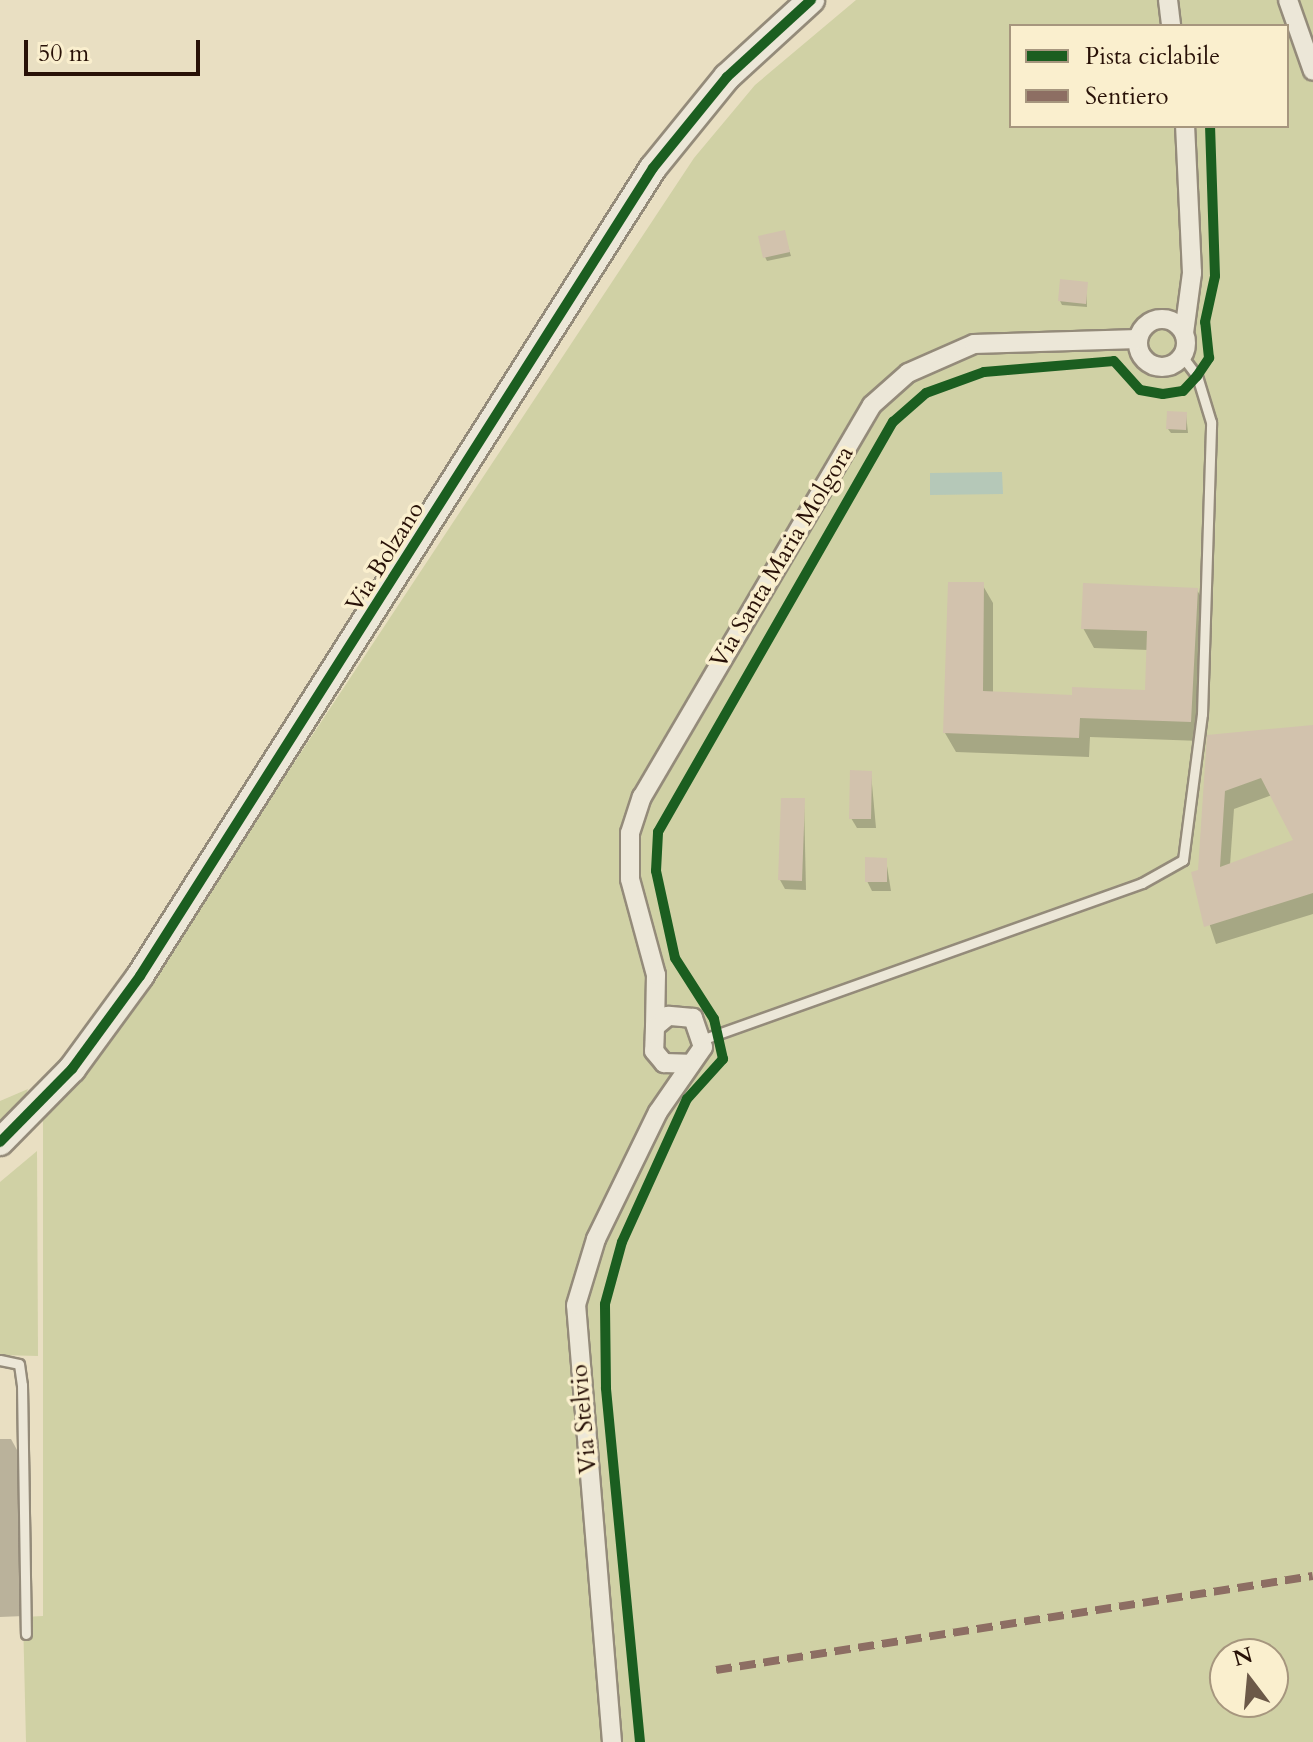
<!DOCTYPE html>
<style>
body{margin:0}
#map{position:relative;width:1313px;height:1742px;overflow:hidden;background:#e9dfc2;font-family:Cardo,serif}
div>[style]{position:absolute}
.green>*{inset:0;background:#d0d1a5}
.water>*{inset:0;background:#b5c8b8}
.shadow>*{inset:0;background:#0003}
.building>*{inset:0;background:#d2c2ad}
.roads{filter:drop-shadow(2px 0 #948b7a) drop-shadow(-2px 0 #948b7a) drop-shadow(0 2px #948b7a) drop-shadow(0 -2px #948b7a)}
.lane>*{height:9px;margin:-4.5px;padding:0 4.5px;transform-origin:4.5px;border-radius:4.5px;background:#ece7d8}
.street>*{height:18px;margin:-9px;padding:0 9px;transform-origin:9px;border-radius:9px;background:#ece7d8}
.street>.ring{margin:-9px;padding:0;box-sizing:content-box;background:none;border:18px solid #ece7d8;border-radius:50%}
.secondary>*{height:26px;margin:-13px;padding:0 13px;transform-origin:13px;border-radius:13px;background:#ece7d8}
.quiet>*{height:8px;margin-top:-4px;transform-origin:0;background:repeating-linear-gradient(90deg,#8d6e63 0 16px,transparent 0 24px)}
.cycleway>*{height:10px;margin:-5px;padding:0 5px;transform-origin:5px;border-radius:5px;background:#1b5e20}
span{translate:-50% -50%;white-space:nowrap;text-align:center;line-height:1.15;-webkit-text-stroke:7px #faefce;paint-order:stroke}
.street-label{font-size:24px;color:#281107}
.legend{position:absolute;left:1009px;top:24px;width:280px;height:104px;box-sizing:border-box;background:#faefce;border:2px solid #a6967e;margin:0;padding:10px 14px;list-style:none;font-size:24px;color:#281107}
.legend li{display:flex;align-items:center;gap:16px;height:40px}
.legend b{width:40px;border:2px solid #a6967e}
.north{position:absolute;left:1209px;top:1638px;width:80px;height:80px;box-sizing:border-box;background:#faefce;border:2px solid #a6967e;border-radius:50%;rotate:344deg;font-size:22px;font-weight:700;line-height:32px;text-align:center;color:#281107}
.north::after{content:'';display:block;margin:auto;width:28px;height:36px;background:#6c5948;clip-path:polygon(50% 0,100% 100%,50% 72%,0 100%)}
.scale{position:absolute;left:24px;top:40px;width:176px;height:36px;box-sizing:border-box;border:4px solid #281107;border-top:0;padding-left:10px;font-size:24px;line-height:28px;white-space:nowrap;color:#281107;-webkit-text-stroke:6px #faefce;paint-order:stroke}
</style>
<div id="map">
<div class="green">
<i style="clip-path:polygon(evenodd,856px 0,1313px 0,1313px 1742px,26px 1742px,23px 1617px,43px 1616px,43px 1115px,107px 1042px,200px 905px,694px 158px,755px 85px,856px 0,1011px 26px,1287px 26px,1287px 126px,1011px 126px,1011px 26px,856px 0,1225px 1654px,1273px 1654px,1273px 1702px,1225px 1702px,1225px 1654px)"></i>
<i style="clip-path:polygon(28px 1089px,24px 1100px,0 1122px,0 1101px)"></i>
<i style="clip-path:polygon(37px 1151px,38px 1356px,0 1355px,0 1182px)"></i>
</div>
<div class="water">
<i style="clip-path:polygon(1002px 472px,1003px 494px,930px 495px,930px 473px)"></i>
</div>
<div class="shadow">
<i style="clip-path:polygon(784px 233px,791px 256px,767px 261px,765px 257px)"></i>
<i style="clip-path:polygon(1086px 284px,1087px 307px,1062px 305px,1060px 301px)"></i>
<i style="clip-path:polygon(1186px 414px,1188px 433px,1171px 433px,1168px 429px)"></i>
<i style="clip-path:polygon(982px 584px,993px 603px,993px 693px,1074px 697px,1147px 692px,1148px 650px,1094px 648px,1083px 628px,1197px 590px,1208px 609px,1201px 741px,1090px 737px,1089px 757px,956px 752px,945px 733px)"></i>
<i style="clip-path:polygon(evenodd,1313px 727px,1313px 914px,1216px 944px,1193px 874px,1200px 871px,1209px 737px,1313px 727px,1272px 795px,1296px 841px,1230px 865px,1234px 809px,1272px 795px)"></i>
<i style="clip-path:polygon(871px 773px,876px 828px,857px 828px,851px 818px)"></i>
<i style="clip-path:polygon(804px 800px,806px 890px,785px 889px,780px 880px)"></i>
<i style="clip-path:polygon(886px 860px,891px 891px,872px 891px,867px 881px)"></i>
<i style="clip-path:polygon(0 1439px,11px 1439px,22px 1459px,24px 1616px,0 1617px)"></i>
</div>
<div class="building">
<i style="clip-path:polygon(785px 230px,790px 252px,763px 258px,758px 236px)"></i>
<i style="clip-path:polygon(1060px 279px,1088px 282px,1086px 304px,1058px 301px)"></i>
<i style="clip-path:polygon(1167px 411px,1187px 412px,1186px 430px,1166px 429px)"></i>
<i style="clip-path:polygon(948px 582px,984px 582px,983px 691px,1072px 695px,1072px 687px,1145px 690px,1147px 631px,1081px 629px,1083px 583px,1198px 588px,1191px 722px,1080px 718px,1079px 738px,943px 733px)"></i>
<i style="clip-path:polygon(evenodd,1313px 725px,1313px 893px,1204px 927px,1191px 872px,1198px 870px,1207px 735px,1313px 725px,1261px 778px,1293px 840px,1220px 867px,1225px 791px,1261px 778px)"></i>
<i style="clip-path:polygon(850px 770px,872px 771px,871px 819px,849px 819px)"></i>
<i style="clip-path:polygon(781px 798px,805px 798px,802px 881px,778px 880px)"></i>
<i style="clip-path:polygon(865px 857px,887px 858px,887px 882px,865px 882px)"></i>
</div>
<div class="roads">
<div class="lane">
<i style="left:704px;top:1039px;width:465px;rotate:-19.6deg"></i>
<i style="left:1142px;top:883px;width:47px;rotate:-29.3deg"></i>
<i style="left:1183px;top:860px;width:147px;rotate:-82.6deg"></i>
<i style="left:1202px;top:714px;width:292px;rotate:-88.2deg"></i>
<i style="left:1211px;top:422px;width:48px;rotate:-106.9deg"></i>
<i style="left:1197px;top:376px;width:25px;rotate:-127deg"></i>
<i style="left:0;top:1360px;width:19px;rotate:12deg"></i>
<i style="left:19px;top:1364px;width:21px;rotate:82deg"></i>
<i style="left:22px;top:1385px;width:249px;rotate:89.1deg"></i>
</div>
<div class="street">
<i style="left:1168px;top:0;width:26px;rotate:83deg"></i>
<i style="left:1288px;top:0;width:75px;rotate:70.6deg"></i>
<i class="ring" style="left:1138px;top:319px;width:30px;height:30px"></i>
<i style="left:1184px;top:333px;width:61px;rotate:-82.4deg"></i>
<i style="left:1192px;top:273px;width:147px;rotate:-92.7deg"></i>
<i style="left:655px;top:1027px;width:52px;rotate:-88.9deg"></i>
<i style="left:656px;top:975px;width:99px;rotate:-105.2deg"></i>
<i style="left:630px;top:879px;width:46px;rotate:-90deg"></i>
<i style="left:630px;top:833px;width:38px;rotate:-72deg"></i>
<i style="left:642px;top:797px;width:454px;rotate:-59.6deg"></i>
<i style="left:872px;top:405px;width:48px;rotate:-41.6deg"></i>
<i style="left:908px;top:373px;width:72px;rotate:-23.7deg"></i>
<i style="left:974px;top:344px;width:164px;rotate:-1.7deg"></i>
<i style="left:612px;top:1742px;width:438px;rotate:-94.7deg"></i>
<i style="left:576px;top:1305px;width:69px;rotate:-73.1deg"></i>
<i style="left:596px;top:1239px;width:141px;rotate:-64deg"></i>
<i style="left:658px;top:1112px;width:79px;rotate:-55.3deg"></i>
<i style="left:703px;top:1047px;width:31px;rotate:-109deg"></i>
<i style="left:693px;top:1018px;width:25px;rotate:-175deg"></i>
<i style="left:668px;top:1016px;width:17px;rotate:140deg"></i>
<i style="left:655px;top:1027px;width:24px;rotate:92deg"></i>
<i style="left:654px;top:1051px;width:16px;rotate:50deg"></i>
<i style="left:664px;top:1063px;width:24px;rotate:2deg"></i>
</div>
<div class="secondary">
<i style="left:0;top:1142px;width:103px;rotate:-45.4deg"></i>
<i style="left:72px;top:1069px;width:115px;rotate:-53.8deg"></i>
<i style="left:140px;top:976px;width:957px;rotate:-57.59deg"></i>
<i style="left:653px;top:168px;width:117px;rotate:-50.9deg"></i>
<i style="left:727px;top:77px;width:114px;rotate:-42.5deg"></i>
</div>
</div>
<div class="quiet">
<i style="left:716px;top:1670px;width:604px;rotate:-8.95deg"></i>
</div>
<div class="cycleway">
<i style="left:0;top:1142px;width:103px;rotate:-45.4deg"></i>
<i style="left:72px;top:1069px;width:115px;rotate:-53.8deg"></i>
<i style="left:140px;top:976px;width:957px;rotate:-57.59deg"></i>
<i style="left:653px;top:168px;width:117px;rotate:-50.9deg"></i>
<i style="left:727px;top:77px;width:114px;rotate:-42.5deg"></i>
<i style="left:640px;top:1742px;width:356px;rotate:-95.5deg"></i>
<i style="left:606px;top:1388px;width:84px;rotate:-90.7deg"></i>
<i style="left:605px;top:1304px;width:64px;rotate:-74.7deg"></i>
<i style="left:622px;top:1242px;width:157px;rotate:-65.6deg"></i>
<i style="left:687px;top:1099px;width:54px;rotate:-48deg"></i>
<i style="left:723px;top:1059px;width:41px;rotate:-102.7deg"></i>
<i style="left:714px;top:1019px;width:72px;rotate:-122.6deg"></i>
<i style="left:675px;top:958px;width:89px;rotate:-102.3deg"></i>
<i style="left:656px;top:871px;width:39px;rotate:-87deg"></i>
<i style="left:658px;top:832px;width:473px;rotate:-60.2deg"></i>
<i style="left:893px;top:422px;width:44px;rotate:-41.3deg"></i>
<i style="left:926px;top:393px;width:62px;rotate:-19.9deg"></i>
<i style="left:984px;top:372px;width:130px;rotate:-4.8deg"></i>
<i style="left:1114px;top:361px;width:39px;rotate:48deg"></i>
<i style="left:1140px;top:390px;width:23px;rotate:10deg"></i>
<i style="left:1163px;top:394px;width:20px;rotate:-9deg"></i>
<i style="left:1183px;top:391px;width:21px;rotate:-47deg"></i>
<i style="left:1197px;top:376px;width:22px;rotate:-56deg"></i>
<i style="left:1209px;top:358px;width:36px;rotate:-96deg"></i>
<i style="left:1205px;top:322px;width:47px;rotate:-77.7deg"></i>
<i style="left:1215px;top:276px;width:150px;rotate:-91.9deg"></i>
</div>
<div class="street-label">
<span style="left:385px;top:557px;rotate:-58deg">Via Bolzano</span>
<span style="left:782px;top:557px;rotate:-59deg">Via Santa Maria Molgora</span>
<span style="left:584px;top:1419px;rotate:-95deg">Via Stelvio</span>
</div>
<ul class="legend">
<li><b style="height:10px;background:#1b5e20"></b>Pista ciclabile</li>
<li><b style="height:10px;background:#8d6e63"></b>Sentiero</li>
</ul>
<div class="north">N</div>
<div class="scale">50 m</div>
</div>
